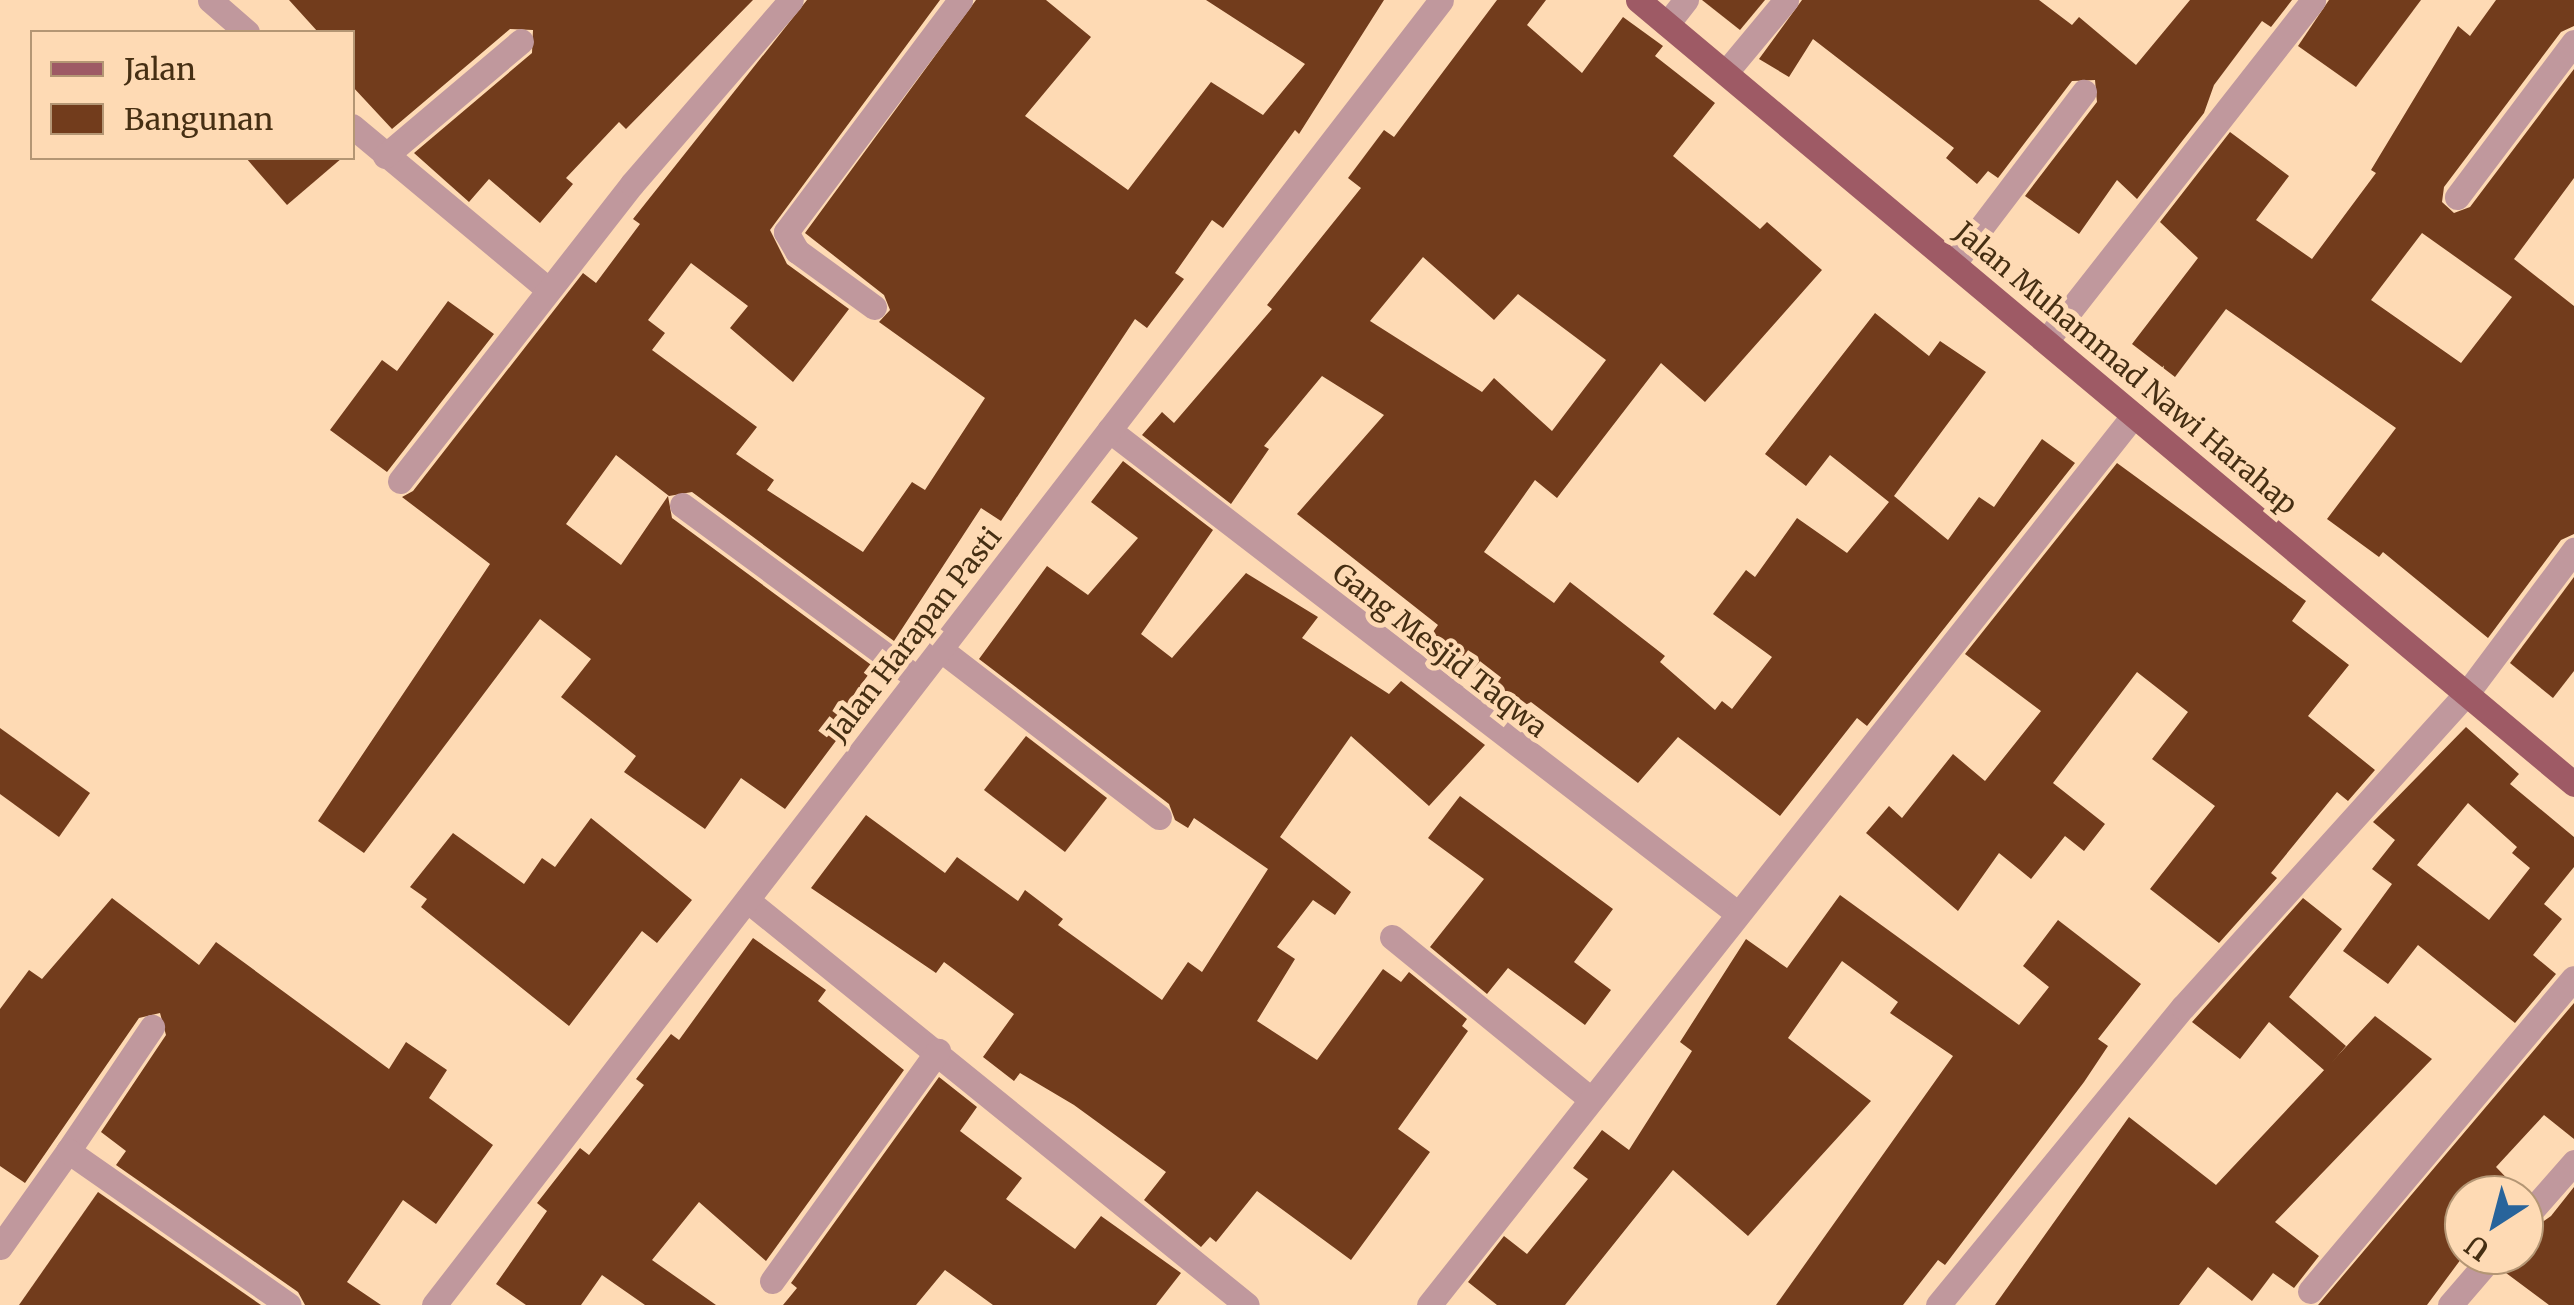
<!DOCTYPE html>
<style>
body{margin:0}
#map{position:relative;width:2574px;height:1305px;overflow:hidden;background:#fedab4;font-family:Merriweather,serif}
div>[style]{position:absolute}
.building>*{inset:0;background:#723c1c}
.minor>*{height:25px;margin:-12.5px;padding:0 12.5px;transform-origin:12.5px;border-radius:12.5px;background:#c0989d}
.major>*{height:25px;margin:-12.5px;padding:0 12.5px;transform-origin:12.5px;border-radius:12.5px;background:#9e5a65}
span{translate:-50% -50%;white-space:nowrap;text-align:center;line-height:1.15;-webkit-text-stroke:10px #fedab4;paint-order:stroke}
.street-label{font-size:28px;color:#462f13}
.legend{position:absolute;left:30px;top:30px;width:325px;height:130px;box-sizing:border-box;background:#fedab4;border:2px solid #b49674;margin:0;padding:12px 18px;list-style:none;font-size:30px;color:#462f13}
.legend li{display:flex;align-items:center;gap:20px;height:50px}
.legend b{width:50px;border:2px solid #b49674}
.north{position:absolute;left:2444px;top:1175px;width:100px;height:100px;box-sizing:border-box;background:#fedab4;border:2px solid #b49674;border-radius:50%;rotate:216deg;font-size:28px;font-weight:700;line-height:40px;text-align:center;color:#462f13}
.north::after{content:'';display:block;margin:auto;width:35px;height:45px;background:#28649b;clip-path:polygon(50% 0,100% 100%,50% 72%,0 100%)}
</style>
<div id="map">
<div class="building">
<i style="clip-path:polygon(289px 0,753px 0,626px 129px,619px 122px,566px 178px,573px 184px,540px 223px,489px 179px,469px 202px,414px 153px,532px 53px,533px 30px,510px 29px,392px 129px,352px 86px,352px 32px,318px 32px)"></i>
<i style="clip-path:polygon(807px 0,940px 0,770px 230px,787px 264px,849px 309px,793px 382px,730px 328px,748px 306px,691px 263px,648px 320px,665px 333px,652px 350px,757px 427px,736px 454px,774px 480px,767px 490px,863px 552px,912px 482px,925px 490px,985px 398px,879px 322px,890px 310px,884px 295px,805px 233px,976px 0,1046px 0,1091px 37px,1025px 116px,1128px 190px,1211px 82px,1263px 115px,1305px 64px,1206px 0,1384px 0,1299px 134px,1295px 130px,1223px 228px,1212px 220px,1175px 273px,1184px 279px,1147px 328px,1135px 319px,1001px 521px,981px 508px,894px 641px,692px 492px,669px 496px,616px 455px,566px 524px,621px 565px,668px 496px,672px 518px,874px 667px,860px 686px,871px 694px,785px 809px,741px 778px,705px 829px,624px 772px,636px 756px,561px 697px,591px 659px,540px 619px,364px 853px,318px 821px,490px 564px,402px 497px,413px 491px,583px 273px,596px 283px,640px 224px,633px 219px)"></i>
<i style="clip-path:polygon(evenodd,1497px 0,1546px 0,1527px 25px,1582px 73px,1623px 17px,1663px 46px,1655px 56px,1715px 103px,1673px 156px,1760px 229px,1767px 222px,1822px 270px,1705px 402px,1661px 363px,1557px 498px,1535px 480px,1484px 552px,1554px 603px,1570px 582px,1665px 656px,1660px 662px,1715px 710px,1722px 701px,1732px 709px,1772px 657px,1713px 614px,1746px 570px,1755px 577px,1797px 518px,1847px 553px,1889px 502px,1830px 455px,1806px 486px,1765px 454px,1875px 313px,1929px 356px,1940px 341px,1986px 372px,1894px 496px,1948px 540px,1979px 497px,1994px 507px,2042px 439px,2075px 463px,1867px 726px,1857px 718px,1780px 816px,1678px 737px,1638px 783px,1531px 702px,1518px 709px,1439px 639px,1433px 632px,1438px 625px,1297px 514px,1384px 415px,1322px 376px,1264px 446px,1269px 449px,1231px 504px,1142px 435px,1162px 412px,1174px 423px,1272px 309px,1267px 305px,1361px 188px,1348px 178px,1384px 130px,1394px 137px,1497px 0,1423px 257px,1494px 320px,1518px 294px,1606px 360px,1552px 431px,1494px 378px,1482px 392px,1370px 321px,1423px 257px)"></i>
<i style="clip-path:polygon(1702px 0,1765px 0,1740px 30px)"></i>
<i style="clip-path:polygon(1802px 0,2039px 0,2072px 25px,2079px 17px,2136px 65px,2190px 0,2292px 0,2271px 27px,2262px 21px,2214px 85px,2204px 113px,2137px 199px,2117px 180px,2079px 234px,2025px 196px,2097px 102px,2095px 80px,2072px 81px,1998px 178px,1988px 171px,1977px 184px,1946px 158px,1954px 148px,1813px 39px,1789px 77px,1759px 59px)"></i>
<i style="clip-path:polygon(2329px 0,2421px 0,2356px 87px,2298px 46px)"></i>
<i style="clip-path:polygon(evenodd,2496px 0,2574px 0,2574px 26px,2561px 32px,2444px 187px,2442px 202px,2454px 213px,2470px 207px,2574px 69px,2574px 178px,2514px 259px,2574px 306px,2574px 534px,2561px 540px,2488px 638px,2383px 552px,2379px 557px,2327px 519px,2396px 428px,2226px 309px,2175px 377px,2132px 344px,2198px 258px,2160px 222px,2230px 132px,2289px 176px,2256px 220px,2312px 259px,2376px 173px,2371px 170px,2458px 26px,2470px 36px,2496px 0,2422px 233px,2512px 297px,2461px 363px,2371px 300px,2422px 233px)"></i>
<i style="clip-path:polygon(246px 158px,342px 158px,287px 205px)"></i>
<i style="clip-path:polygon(448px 301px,494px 334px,387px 472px,330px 430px,382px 360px,397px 371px)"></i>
<i style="clip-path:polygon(1123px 461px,1213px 530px,1141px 634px,1172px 658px,1246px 573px,1318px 617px,1302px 638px,1389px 694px,1401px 681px,1485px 745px,1429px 806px,1351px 736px,1280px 837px,1351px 892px,1335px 915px,1313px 900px,1277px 947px,1295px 959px,1257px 1021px,1317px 1060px,1383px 969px,1401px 982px,1409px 972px,1467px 1019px,1462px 1026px,1468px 1031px,1398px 1129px,1430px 1152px,1351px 1260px,1257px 1191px,1216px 1242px,1210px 1237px,1201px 1247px,1144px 1200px,1166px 1172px,1074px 1105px,1020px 1073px,1014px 1081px,983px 1057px,1014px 1014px,944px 962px,936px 973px,811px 888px,866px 815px,945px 873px,957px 857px,1018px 901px,1025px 890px,1063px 919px,1058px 925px,1162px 1000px,1188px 962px,1202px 972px,1268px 869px,1194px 818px,1188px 828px,1175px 820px,1169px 804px,979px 659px,1047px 566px,1088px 595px,1138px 538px,1091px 502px)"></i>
<i style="clip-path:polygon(2117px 463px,2306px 601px,2292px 621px,2349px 665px,2308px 716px,2375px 770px,2348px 801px,2337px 792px,2271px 873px,2277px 878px,2219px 943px,2150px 889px,2215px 806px,2152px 759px,2188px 712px,2137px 672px,2053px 783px,2105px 824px,2084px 851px,2065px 836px,2031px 879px,1999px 853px,1958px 911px,1866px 833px,1889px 806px,1902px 818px,1953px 754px,1985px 781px,2041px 711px,1965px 654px)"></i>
<i style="clip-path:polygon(2574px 577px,2574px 671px,2553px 698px,2510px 663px)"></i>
<i style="clip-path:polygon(evenodd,2466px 727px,2519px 774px,2510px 784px,2574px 837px,2574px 867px,2544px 904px,2562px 919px,2533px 955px,2556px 974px,2515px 1023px,2418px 945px,2388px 984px,2343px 951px,2392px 884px,2372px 869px,2395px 840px,2373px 822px,2466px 727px,2468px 803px,2517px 847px,2512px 853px,2530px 868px,2489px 920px,2417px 865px,2468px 803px)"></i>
<i style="clip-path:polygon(0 728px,90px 793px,59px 837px,0 794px)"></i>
<i style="clip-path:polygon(1026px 736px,1107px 798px,1065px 852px,984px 790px)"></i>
<i style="clip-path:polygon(1460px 796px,1613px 909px,1574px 962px,1611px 990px,1585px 1025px,1508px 968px,1487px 994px,1430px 947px,1484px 879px,1428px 838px)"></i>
<i style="clip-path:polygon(591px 818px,692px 900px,657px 943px,642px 931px,569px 1026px,421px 907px,427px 899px,410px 887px,453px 833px,524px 884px,542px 858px,555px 867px)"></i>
<i style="clip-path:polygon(1840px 895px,2019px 1025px,2049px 987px,2023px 966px,2058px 920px,2141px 984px,2098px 1039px,2108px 1046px,2084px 1082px,1945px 1265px,1938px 1260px,1903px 1305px,1776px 1305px,1953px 1056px,1890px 1013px,1898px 1002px,1842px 961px,1788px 1038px,1871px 1101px,1748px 1236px,1673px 1170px,1565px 1305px,1497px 1305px,1468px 1282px,1504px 1236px,1527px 1254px,1588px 1179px,1573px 1168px,1602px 1130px,1629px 1150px,1692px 1051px,1680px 1042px,1746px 939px,1787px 968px)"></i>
<i style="clip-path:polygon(112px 898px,199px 965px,216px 942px,389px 1069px,406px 1042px,447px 1070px,429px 1098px,493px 1145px,436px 1224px,403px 1200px,347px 1282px,381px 1305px,305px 1305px,298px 1292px,116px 1165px,126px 1151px,101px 1132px,166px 1035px,160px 1013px,139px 1018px,25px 1183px,0 1166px,0 1009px,29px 970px,42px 979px)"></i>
<i style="clip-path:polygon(2303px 898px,2342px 929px,2289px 997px,2346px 1046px,2325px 1071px,2269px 1022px,2240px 1059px,2192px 1022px)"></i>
<i style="clip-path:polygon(753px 938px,826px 990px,818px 1001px,904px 1070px,766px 1261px,699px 1202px,652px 1260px,716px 1305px,645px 1305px,602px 1275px,581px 1305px,526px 1305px,496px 1284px,547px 1211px,537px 1203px,580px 1148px,589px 1155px,644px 1085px,636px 1079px,671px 1034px,679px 1040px)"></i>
<i style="clip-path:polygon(2574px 1003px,2574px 1139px,2544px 1115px,2496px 1167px,2523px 1195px,2464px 1195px,2464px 1255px,2427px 1305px,2318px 1305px)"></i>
<i style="clip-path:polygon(2375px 1016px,2432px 1059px,2275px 1222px,2319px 1256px,2294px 1288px,2273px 1273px,2252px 1301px,2208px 1267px,2179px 1305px,1995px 1305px,2129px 1117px,2216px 1185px)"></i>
<i style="clip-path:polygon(939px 1077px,977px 1107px,960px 1131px,1022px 1178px,1006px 1199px,1075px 1249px,1101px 1216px,1181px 1273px,1156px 1305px,993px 1305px,945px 1270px,916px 1305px,783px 1305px,797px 1288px,791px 1283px)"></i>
<i style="clip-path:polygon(2574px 1187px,2574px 1305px,2549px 1305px,2502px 1270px,2509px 1255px,2524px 1255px,2524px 1235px,2551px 1216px)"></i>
<i style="clip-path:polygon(98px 1192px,261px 1305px,19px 1305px)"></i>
</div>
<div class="minor">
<i style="left:210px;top:0;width:49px;rotate:40.9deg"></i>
<i style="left:1667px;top:24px;width:31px;rotate:-52deg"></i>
<i style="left:1726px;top:72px;width:94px;rotate:-50.2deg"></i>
<i style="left:352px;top:126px;width:256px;rotate:39.8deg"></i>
<i style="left:385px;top:156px;width:178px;rotate:-40.2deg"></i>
<i style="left:2457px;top:197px;width:194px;rotate:-53deg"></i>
<i style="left:1954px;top:263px;width:215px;rotate:-52.8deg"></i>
<i style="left:874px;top:307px;width:95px;rotate:-144deg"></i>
<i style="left:797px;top:251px;width:22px;rotate:-120deg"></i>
<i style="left:786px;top:232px;width:290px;rotate:-53.1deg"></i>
<i style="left:2046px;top:341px;width:433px;rotate:-51.9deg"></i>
<i style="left:1109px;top:430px;width:792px;rotate:37.56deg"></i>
<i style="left:400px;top:481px;width:377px;rotate:-52deg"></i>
<i style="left:632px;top:184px;width:243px;rotate:-49.2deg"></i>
<i style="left:682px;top:505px;width:292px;rotate:36.4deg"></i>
<i style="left:940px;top:649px;width:276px;rotate:37.5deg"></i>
<i style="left:747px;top:900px;width:643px;rotate:39.01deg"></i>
<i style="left:1392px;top:937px;width:253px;rotate:39.2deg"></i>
<i style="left:68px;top:1151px;width:150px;rotate:-55.9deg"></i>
<i style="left:2524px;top:1219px;width:76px;rotate:-48.7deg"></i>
<i style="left:0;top:1247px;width:118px;rotate:-54.7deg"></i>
<i style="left:68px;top:1151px;width:269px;rotate:34.9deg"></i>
<i style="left:772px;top:1281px;width:284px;rotate:-54.2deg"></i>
<i style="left:2310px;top:1291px;width:409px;rotate:-49.9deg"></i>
<i style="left:434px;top:1305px;width:1648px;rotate:-52.34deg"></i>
<i style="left:1429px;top:1305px;width:1135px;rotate:-51.62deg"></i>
<i style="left:1938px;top:1305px;width:386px;rotate:-50.6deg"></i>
<i style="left:2183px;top:1007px;width:423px;rotate:-47.9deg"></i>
<i style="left:2467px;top:693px;width:179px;rotate:-53.2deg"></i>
<i style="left:2450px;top:1305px;width:66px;rotate:-49.3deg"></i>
</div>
<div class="major">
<i style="left:1638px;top:0;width:1221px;rotate:39.95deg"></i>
</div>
<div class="street-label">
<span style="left:2126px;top:368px;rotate:40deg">Jalan Muhammad Nawi Harahap</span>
<span style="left:914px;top:634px;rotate:-52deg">Jalan Harapan Pasti</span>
<span style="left:1440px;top:650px;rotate:38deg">Gang Mesjid Taqwa</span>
</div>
<ul class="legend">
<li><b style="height:12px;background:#9e5a65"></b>Jalan</li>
<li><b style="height:28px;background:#723c1c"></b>Bangunan</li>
</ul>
<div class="north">U</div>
</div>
